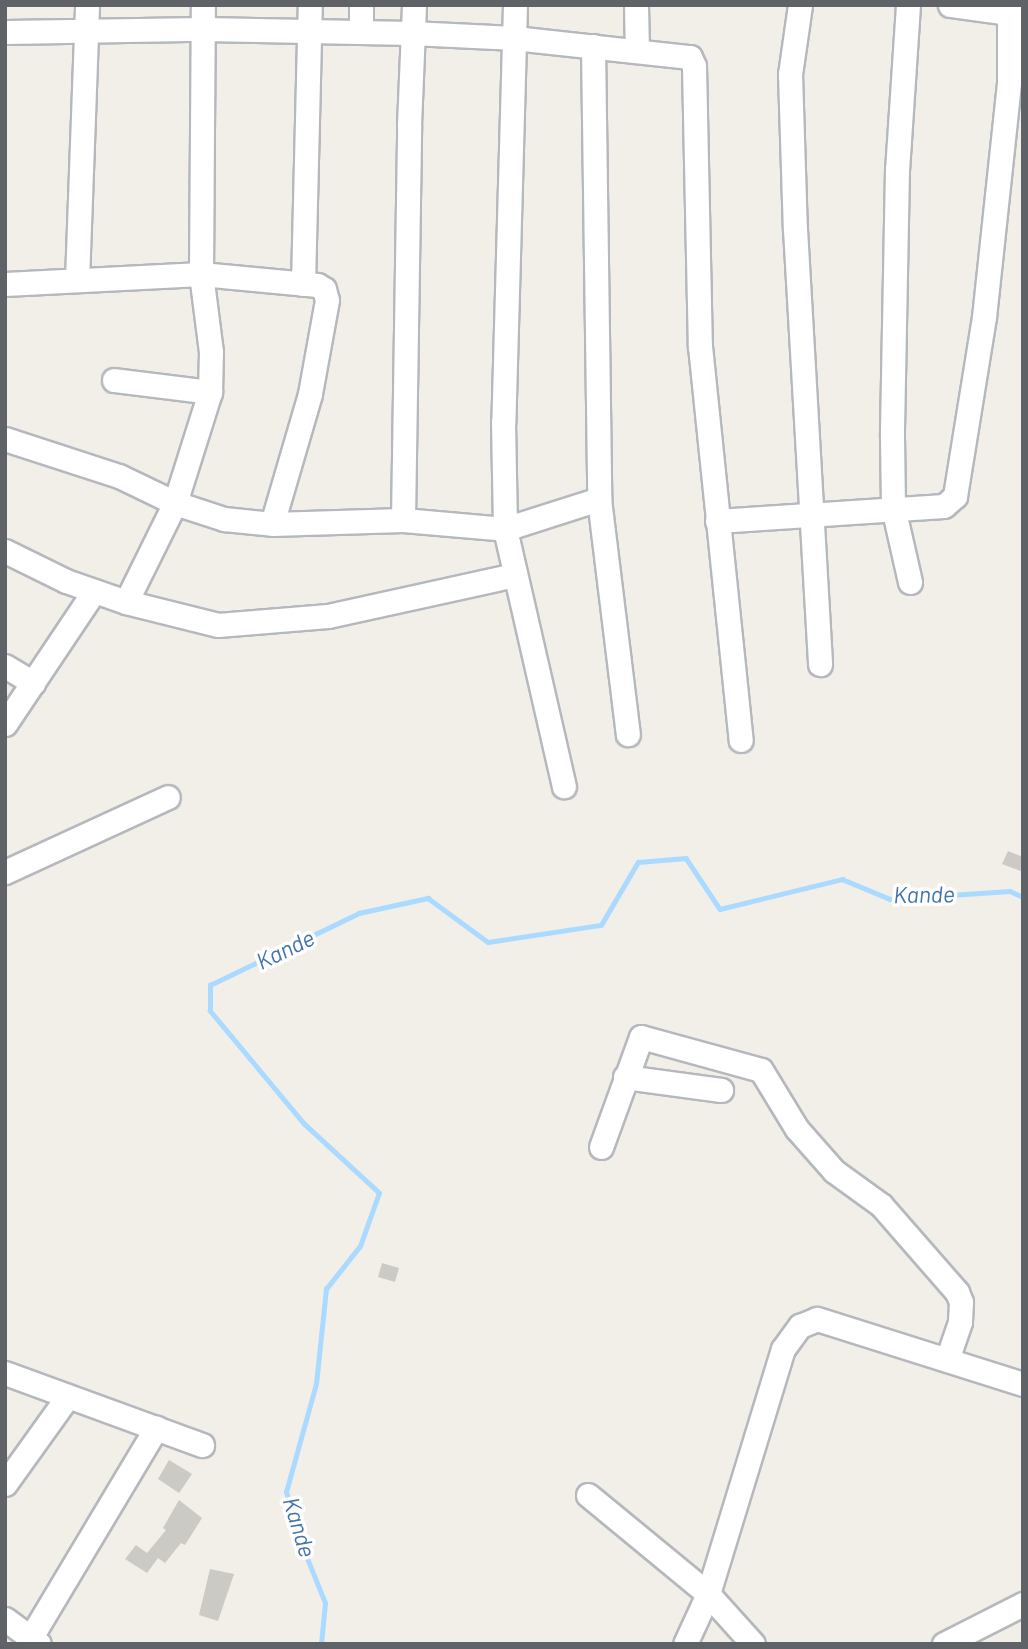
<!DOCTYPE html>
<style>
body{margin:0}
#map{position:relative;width:1028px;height:1649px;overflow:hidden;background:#f1efe8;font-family:Barlow,sans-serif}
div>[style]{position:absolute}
.stream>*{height:4.5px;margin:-2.25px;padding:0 2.25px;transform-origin:2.25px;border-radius:2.25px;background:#aadaff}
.building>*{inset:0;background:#cccac5}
.roads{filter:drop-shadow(2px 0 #b5b8bc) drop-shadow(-2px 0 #b5b8bc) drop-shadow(0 2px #b5b8bc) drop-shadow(0 -2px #b5b8bc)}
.minor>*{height:23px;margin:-11.5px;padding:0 11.5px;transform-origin:11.5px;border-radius:11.5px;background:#fff}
span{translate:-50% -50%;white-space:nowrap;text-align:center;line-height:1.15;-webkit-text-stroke:7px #fff;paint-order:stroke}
.water-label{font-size:23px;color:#4174aa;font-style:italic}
.frame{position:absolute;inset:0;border:7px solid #5f6368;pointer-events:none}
</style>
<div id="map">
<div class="stream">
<i style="left:321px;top:1644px;width:41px;rotate:-84.4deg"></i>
<i style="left:325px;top:1603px;width:61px;rotate:-112deg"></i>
<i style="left:302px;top:1546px;width:56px;rotate:-106.5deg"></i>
<i style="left:286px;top:1492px;width:112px;rotate:-74.5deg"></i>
<i style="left:316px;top:1384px;width:96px;rotate:-84deg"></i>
<i style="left:326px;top:1289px;width:55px;rotate:-51.7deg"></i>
<i style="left:360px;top:1246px;width:56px;rotate:-70.3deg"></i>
<i style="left:379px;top:1193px;width:102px;rotate:-137.4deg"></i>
<i style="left:304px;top:1124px;width:147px;rotate:-129.8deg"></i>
<i style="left:210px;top:1011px;width:26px;rotate:-90deg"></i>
<i style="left:210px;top:985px;width:165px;rotate:-25.8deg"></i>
<i style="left:359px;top:913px;width:71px;rotate:-12.3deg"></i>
<i style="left:428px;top:898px;width:74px;rotate:36.3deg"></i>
<i style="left:488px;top:942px;width:114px;rotate:-8.6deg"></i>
<i style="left:601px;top:925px;width:73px;rotate:-59.6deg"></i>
<i style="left:638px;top:862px;width:48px;rotate:-4.8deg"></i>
<i style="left:686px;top:858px;width:61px;rotate:56.3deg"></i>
<i style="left:720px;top:909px;width:126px;rotate:-13.8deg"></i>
<i style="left:842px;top:879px;width:52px;rotate:22.6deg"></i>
<i style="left:890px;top:899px;width:120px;rotate:-3.8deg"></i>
<i style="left:1010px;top:891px;width:14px;rotate:25deg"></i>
</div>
<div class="building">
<i style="clip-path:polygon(1008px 851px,1023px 857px,1023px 872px,1002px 864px)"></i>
<i style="clip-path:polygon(382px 1263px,399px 1268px,395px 1282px,378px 1277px)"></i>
<i style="clip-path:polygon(169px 1460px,192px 1474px,179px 1493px,158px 1479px)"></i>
<i style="clip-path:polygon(179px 1500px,202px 1518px,185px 1545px,181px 1543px,165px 1563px,158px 1558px,147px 1573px,125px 1559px,136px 1545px,147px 1553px,166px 1530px,163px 1528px)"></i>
<i style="clip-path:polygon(210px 1569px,234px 1574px,218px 1621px,199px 1615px)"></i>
</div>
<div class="roads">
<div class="minor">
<i style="left:361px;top:5px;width:27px;rotate:90deg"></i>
<i style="left:515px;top:5px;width:417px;rotate:91.6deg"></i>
<i style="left:503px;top:422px;width:107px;rotate:88.9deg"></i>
<i style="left:505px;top:529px;width:264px;rotate:77.1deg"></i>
<i style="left:636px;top:5px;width:46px;rotate:88.8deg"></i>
<i style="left:800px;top:5px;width:70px;rotate:98.2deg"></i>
<i style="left:790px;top:74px;width:155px;rotate:88.2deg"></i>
<i style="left:795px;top:229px;width:436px;rotate:86.7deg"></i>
<i style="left:908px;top:5px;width:164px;rotate:93.8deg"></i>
<i style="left:897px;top:169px;width:267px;rotate:91.1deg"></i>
<i style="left:892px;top:436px;width:71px;rotate:89.2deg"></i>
<i style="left:893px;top:507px;width:77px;rotate:77.2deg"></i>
<i style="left:950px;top:5px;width:74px;rotate:7.8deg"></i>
<i style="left:5px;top:32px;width:199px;rotate:-0.9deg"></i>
<i style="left:204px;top:29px;width:207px;rotate:1.1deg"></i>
<i style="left:411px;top:33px;width:103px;rotate:2.8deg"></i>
<i style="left:514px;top:38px;width:177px;rotate:6.2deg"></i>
<i style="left:690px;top:57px;width:10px;rotate:66deg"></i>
<i style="left:694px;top:66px;width:280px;rotate:88.8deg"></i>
<i style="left:700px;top:346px;width:396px;rotate:84.1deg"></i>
<i style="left:593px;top:46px;width:453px;rotate:89.2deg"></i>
<i style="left:599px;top:499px;width:237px;rotate:83deg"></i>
<i style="left:77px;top:280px;width:275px;rotate:-87.9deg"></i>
<i style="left:5px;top:284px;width:196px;rotate:-2.9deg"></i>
<i style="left:201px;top:274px;width:117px;rotate:5.4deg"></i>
<i style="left:317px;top:285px;width:8px;rotate:30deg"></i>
<i style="left:324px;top:289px;width:11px;rotate:75deg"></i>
<i style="left:327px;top:300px;width:96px;rotate:100.3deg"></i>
<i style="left:310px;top:394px;width:135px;rotate:106.3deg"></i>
<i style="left:303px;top:284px;width:279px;rotate:-88.6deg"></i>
<i style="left:114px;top:380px;width:97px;rotate:7.1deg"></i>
<i style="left:5px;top:439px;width:120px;rotate:18deg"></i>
<i style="left:119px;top:476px;width:62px;rotate:25.7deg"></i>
<i style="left:175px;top:503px;width:52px;rotate:18.1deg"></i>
<i style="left:224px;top:519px;width:48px;rotate:5.9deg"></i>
<i style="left:272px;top:524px;width:131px;rotate:-1.7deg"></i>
<i style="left:403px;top:520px;width:102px;rotate:5deg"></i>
<i style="left:505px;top:529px;width:99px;rotate:-17.7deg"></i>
<i style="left:403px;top:520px;width:395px;rotate:-89.1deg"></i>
<i style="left:409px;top:125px;width:120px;rotate:-87.6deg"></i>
<i style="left:717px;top:521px;width:227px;rotate:-3.8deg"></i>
<i style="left:944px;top:506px;width:15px;rotate:-42deg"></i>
<i style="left:955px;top:496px;width:181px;rotate:-80.8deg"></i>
<i style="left:984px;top:317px;width:236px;rotate:-83.9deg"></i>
<i style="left:1009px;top:82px;width:77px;rotate:-90deg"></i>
<i style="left:5px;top:551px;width:68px;rotate:26.2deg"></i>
<i style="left:66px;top:581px;width:64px;rotate:19.3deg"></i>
<i style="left:126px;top:602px;width:95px;rotate:14deg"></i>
<i style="left:218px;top:625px;width:110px;rotate:-4.7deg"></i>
<i style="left:328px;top:616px;width:191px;rotate:-12.4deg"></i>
<i style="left:126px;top:602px;width:110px;rotate:-63.7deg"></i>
<i style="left:175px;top:503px;width:116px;rotate:-72.5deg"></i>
<i style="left:210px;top:392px;width:40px;rotate:-88.6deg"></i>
<i style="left:211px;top:352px;width:79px;rotate:-97.3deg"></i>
<i style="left:201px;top:274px;width:269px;rotate:-89.6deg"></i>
<i style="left:5px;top:666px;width:33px;rotate:31deg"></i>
<i style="left:5px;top:724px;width:160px;rotate:-56.2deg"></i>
<i style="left:5px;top:872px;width:179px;rotate:-24.7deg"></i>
<i style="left:625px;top:1077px;width:97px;rotate:7.7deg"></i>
<i style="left:601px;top:1147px;width:117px;rotate:-70deg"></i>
<i style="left:641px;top:1037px;width:124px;rotate:15.4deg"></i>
<i style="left:761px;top:1070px;width:69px;rotate:58.6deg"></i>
<i style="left:797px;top:1129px;width:56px;rotate:48.6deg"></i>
<i style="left:834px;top:1171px;width:58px;rotate:35.9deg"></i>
<i style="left:881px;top:1205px;width:116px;rotate:48.9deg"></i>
<i style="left:957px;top:1292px;width:11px;rotate:68deg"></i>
<i style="left:961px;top:1302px;width:20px;rotate:93deg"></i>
<i style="left:960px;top:1322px;width:40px;rotate:108.9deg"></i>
<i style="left:5px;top:1373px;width:210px;rotate:20.1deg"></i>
<i style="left:5px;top:1484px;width:108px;rotate:-54.4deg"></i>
<i style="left:588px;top:1495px;width:156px;rotate:39.5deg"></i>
<i style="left:708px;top:1594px;width:67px;rotate:48deg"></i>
<i style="left:5px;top:1619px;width:42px;rotate:36.3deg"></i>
<i style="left:31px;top:1637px;width:244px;rotate:-59.1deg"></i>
<i style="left:685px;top:1644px;width:55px;rotate:-65.3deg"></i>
<i style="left:708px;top:1594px;width:256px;rotate:-73deg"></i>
<i style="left:783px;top:1349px;width:29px;rotate:-54deg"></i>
<i style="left:800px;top:1326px;width:18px;rotate:-22deg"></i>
<i style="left:817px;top:1319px;width:216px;rotate:17.5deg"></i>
<i style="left:944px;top:1644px;width:89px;rotate:-26.9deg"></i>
</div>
</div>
<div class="water-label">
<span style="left:924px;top:894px;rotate:-1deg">Kande</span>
<span style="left:285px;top:949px;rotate:-26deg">Kande</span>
<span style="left:300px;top:1527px;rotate:73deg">Kande</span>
</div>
<div class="frame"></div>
</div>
